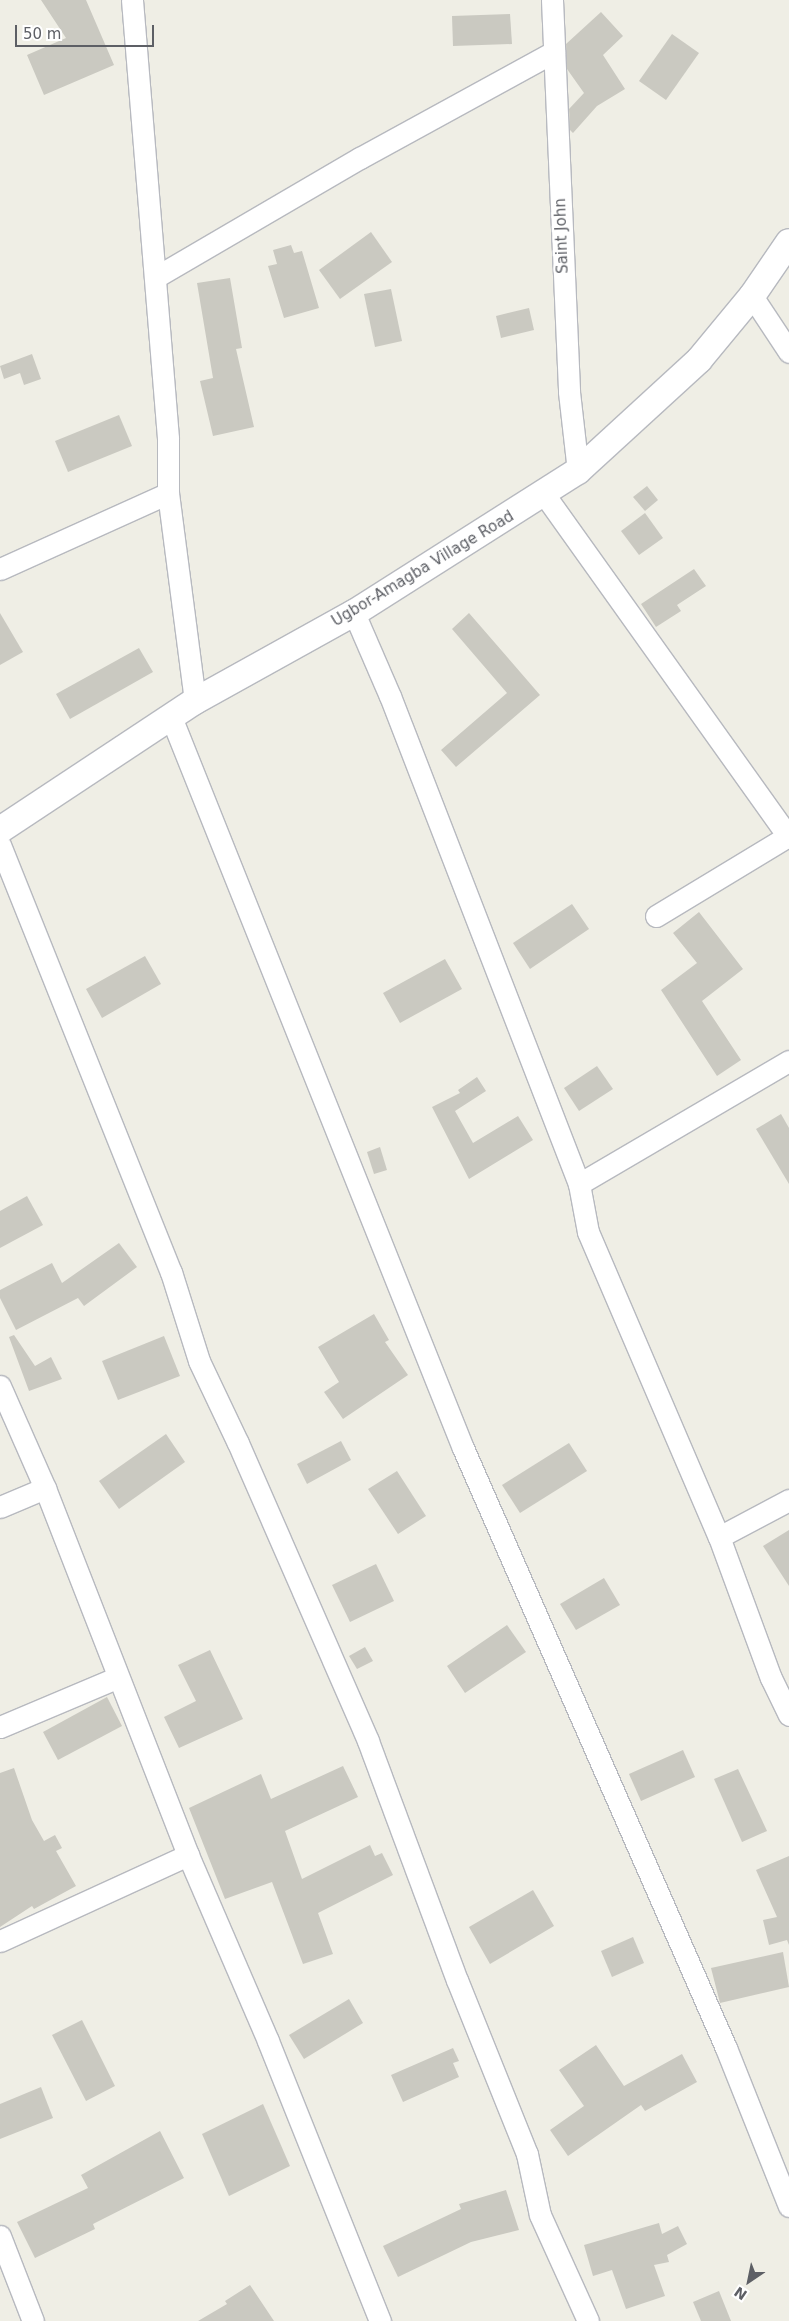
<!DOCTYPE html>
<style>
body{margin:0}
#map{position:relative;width:789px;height:2321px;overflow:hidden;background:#efeee5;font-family:"DejaVu Sans",sans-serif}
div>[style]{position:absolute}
.building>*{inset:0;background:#cac9c1}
.roads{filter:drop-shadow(1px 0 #b7b9bf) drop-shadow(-1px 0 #b7b9bf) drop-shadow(0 1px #b7b9bf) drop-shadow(0 -1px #b7b9bf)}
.minor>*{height:21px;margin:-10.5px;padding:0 10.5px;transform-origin:10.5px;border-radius:10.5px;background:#fff}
.tertiary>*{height:26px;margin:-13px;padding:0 13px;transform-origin:13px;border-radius:13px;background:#fff}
span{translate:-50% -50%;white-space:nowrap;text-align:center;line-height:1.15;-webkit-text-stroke:4.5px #fff;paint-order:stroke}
.street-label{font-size:15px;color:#5d5f65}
.north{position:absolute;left:724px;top:2256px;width:50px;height:50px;-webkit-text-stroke:4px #fff;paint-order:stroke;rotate:214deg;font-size:14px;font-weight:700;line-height:20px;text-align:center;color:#5d5f65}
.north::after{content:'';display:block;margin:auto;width:18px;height:22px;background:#5d5f65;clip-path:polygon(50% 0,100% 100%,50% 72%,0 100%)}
.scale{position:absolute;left:15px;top:25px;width:139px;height:22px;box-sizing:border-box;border:2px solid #5d5f65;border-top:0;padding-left:6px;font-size:15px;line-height:18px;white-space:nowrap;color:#5d5f65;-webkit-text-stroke:4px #fff;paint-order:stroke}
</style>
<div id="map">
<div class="building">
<i style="clip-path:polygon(41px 0,86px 0,114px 65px,44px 95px,27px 55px,66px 38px)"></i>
<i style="clip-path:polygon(601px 12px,623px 36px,603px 55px,625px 89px,597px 106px,573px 133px,570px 130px,569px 109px,584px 93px,567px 69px,566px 44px)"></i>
<i style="clip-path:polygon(510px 14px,512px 44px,453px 46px,452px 16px)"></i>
<i style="clip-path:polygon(672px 34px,699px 53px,666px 100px,639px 81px)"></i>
<i style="clip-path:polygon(371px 232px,392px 262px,340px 299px,319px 270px)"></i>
<i style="clip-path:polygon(291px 245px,294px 253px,302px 251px,319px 308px,284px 318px,268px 266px,277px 264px,273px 250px)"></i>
<i style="clip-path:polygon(230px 278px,242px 348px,236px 349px,254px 427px,213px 436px,200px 381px,213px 378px,197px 283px)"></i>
<i style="clip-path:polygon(391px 289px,402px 341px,375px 347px,364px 294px)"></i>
<i style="clip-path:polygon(529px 308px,534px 330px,501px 338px,496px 316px)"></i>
<i style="clip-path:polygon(32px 354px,41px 379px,24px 385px,20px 373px,4px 379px,0 366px)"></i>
<i style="clip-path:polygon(119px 415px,132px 446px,68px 472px,55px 441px)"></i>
<i style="clip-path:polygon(647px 486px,658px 500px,645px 511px,633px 497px)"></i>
<i style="clip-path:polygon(645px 513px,663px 538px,639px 555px,621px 531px)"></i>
<i style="clip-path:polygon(694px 569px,706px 586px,677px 605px,681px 611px,656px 627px,641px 604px)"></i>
<i style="clip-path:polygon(0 613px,23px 652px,0 665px)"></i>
<i style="clip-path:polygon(469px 613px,540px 695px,456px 767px,441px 750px,507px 693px,452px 629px)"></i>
<i style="clip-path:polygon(139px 648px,153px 672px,70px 719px,56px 694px)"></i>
<i style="clip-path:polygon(572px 904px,589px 929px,530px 969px,513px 943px)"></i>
<i style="clip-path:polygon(699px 912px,743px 969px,702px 1001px,741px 1060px,717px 1076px,661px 990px,697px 963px,673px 933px)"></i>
<i style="clip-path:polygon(145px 956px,161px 984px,102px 1018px,86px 989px)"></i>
<i style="clip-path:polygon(445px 959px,462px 989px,400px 1023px,383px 993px)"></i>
<i style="clip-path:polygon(597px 1066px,613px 1089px,579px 1111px,564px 1088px)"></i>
<i style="clip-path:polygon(477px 1077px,486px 1091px,455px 1111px,473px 1143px,518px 1116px,533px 1140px,469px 1179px,432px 1107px,460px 1093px,458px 1090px)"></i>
<i style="clip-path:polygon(781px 1114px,789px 1128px,789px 1184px,756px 1129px)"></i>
<i style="clip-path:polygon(380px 1147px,387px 1170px,374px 1174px,367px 1152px)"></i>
<i style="clip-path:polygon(27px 1196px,43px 1225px,0 1248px,0 1211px)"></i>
<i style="clip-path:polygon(119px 1243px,137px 1267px,84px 1306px,78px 1298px,16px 1330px,0 1298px,0 1290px,52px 1263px,62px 1283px)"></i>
<i style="clip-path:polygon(374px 1314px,389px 1340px,385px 1342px,408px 1375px,343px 1419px,324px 1392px,339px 1382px,318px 1347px)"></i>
<i style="clip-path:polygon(14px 1335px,35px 1366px,51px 1357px,62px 1379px,29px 1391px,9px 1337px)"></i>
<i style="clip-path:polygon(164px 1336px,180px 1376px,118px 1400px,102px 1361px)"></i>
<i style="clip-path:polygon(166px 1434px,185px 1462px,119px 1509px,99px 1481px)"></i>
<i style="clip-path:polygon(341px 1441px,351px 1460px,307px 1484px,297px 1464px)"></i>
<i style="clip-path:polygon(569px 1443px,587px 1471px,520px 1513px,502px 1485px)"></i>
<i style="clip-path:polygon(397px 1471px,426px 1516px,398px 1534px,368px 1489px)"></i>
<i style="clip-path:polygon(789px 1530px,789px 1586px,763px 1546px)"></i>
<i style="clip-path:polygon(376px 1564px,394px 1601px,350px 1622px,332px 1585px)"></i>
<i style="clip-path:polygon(604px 1578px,620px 1605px,576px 1630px,560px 1604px)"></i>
<i style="clip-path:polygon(507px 1625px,526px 1652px,465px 1693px,447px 1666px)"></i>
<i style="clip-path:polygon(365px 1647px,373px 1661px,357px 1669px,349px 1656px)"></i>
<i style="clip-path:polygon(210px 1650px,243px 1719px,179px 1748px,164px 1717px,196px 1701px,178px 1665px)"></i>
<i style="clip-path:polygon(107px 1697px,122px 1726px,58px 1760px,43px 1732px)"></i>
<i style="clip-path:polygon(683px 1750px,695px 1777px,641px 1801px,629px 1774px)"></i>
<i style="clip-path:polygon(343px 1766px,358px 1797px,285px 1831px,302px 1879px,370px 1845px,375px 1856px,382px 1853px,393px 1875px,318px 1913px,333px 1954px,303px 1964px,272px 1882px,225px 1899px,189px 1808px,261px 1774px,271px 1799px)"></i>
<i style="clip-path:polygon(14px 1768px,32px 1820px,44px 1841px,55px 1835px,62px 1848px,56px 1851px,76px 1886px,34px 1909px,32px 1906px,0 1927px,0 1773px)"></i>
<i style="clip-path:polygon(738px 1769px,767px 1831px,742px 1842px,714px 1779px)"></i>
<i style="clip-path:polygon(789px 1856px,789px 1945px,787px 1940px,769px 1945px,763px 1920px,777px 1917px,756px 1870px)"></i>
<i style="clip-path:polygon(533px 1890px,554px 1926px,490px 1964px,469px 1927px)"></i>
<i style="clip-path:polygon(633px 1937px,644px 1963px,612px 1977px,601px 1951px)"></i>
<i style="clip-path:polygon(783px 1952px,789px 1987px,720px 2003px,711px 1968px)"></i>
<i style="clip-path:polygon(349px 1999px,363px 2023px,304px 2059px,289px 2035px)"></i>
<i style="clip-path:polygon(82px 2020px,115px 2086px,86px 2101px,52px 2035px)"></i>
<i style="clip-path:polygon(596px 2045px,624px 2086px,682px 2054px,697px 2082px,645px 2111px,641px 2105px,568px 2156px,550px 2130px,584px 2106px,559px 2070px)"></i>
<i style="clip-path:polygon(453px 2048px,459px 2061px,453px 2063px,459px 2077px,403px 2102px,391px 2075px)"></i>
<i style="clip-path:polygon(41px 2087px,53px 2118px,0 2139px,0 2104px)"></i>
<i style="clip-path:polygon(263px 2104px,290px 2166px,229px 2196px,202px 2134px)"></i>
<i style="clip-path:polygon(160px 2131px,184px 2178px,93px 2224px,95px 2229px,35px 2258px,17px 2222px,88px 2188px,81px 2175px)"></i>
<i style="clip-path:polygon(506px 2190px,519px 2230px,471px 2242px,398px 2277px,383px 2246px,461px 2209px,459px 2204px)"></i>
<i style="clip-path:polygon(659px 2223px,662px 2234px,678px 2226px,687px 2244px,667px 2255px,669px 2262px,654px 2265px,665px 2296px,626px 2309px,612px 2270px,593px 2276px,584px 2245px)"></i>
<i style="clip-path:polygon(250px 2285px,274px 2321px,198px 2321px,227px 2304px,225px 2301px)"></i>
<i style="clip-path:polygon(719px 2291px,731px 2321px,701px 2321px,693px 2302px)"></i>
</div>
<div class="roads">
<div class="minor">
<i style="left:132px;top:0;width:439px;rotate:85.3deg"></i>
<i style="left:168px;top:438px;width:55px;rotate:90deg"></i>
<i style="left:168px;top:493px;width:210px;rotate:82.6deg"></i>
<i style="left:552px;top:0;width:392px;rotate:87.5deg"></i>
<i style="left:569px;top:392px;width:80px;rotate:83.5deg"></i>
<i style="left:156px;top:277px;width:236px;rotate:-30.3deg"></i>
<i style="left:360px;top:158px;width:221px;rotate:-28.7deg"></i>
<i style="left:752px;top:296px;width:67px;rotate:56.5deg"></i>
<i style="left:544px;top:494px;width:422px;rotate:54.5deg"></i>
<i style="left:0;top:569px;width:184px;rotate:-24.3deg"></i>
<i style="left:354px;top:613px;width:90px;rotate:66.6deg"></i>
<i style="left:390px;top:696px;width:523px;rotate:68.83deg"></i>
<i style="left:579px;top:1184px;width:49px;rotate:79.4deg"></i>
<i style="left:588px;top:1232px;width:332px;rotate:66.8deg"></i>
<i style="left:719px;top:1537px;width:150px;rotate:69.8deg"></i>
<i style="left:771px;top:1678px;width:41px;rotate:64.1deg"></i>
<i style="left:171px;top:717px;width:787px;rotate:68.23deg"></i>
<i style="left:463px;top:1448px;width:655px;rotate:66.33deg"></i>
<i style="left:726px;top:2048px;width:170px;rotate:68.3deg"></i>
<i style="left:0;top:845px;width:460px;rotate:68.2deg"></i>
<i style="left:171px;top:1272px;width:93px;rotate:72.5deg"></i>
<i style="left:199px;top:1361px;width:91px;rotate:64.6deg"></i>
<i style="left:238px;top:1443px;width:325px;rotate:66.4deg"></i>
<i style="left:368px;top:1741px;width:255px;rotate:69.6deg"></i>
<i style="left:457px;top:1980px;width:188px;rotate:68.1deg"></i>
<i style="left:527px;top:2154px;width:62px;rotate:78deg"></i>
<i style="left:540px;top:2215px;width:116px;rotate:65.6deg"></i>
<i style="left:656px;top:916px;width:154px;rotate:-31.2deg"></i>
<i style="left:579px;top:1184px;width:243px;rotate:-30.4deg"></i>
<i style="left:0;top:1386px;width:111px;rotate:66.2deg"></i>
<i style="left:45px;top:1488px;width:394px;rotate:68.7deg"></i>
<i style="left:188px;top:1855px;width:202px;rotate:66.7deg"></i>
<i style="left:268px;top:2041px;width:302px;rotate:68.2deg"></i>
<i style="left:0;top:1507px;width:49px;rotate:-22.9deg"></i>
<i style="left:719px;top:1537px;width:79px;rotate:-27.9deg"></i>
<i style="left:0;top:1727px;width:126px;rotate:-22.9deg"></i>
<i style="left:0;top:1941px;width:207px;rotate:-24.6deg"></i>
<i style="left:0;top:2236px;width:91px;rotate:68.8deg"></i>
</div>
<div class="tertiary">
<i style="left:0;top:830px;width:234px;rotate:-33.5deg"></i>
<i style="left:195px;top:701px;width:182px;rotate:-29deg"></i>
<i style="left:354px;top:613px;width:265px;rotate:-32.4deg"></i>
<i style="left:578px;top:471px;width:164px;rotate:-42.5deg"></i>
<i style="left:699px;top:360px;width:83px;rotate:-50.4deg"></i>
<i style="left:752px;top:296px;width:65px;rotate:-55.6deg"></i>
</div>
</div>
<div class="street-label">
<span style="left:562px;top:236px;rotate:-92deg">Saint John</span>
<span style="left:423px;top:569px;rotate:-31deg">Ugbor-Amagba Village Road</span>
</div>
<div class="north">N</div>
<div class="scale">50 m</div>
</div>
